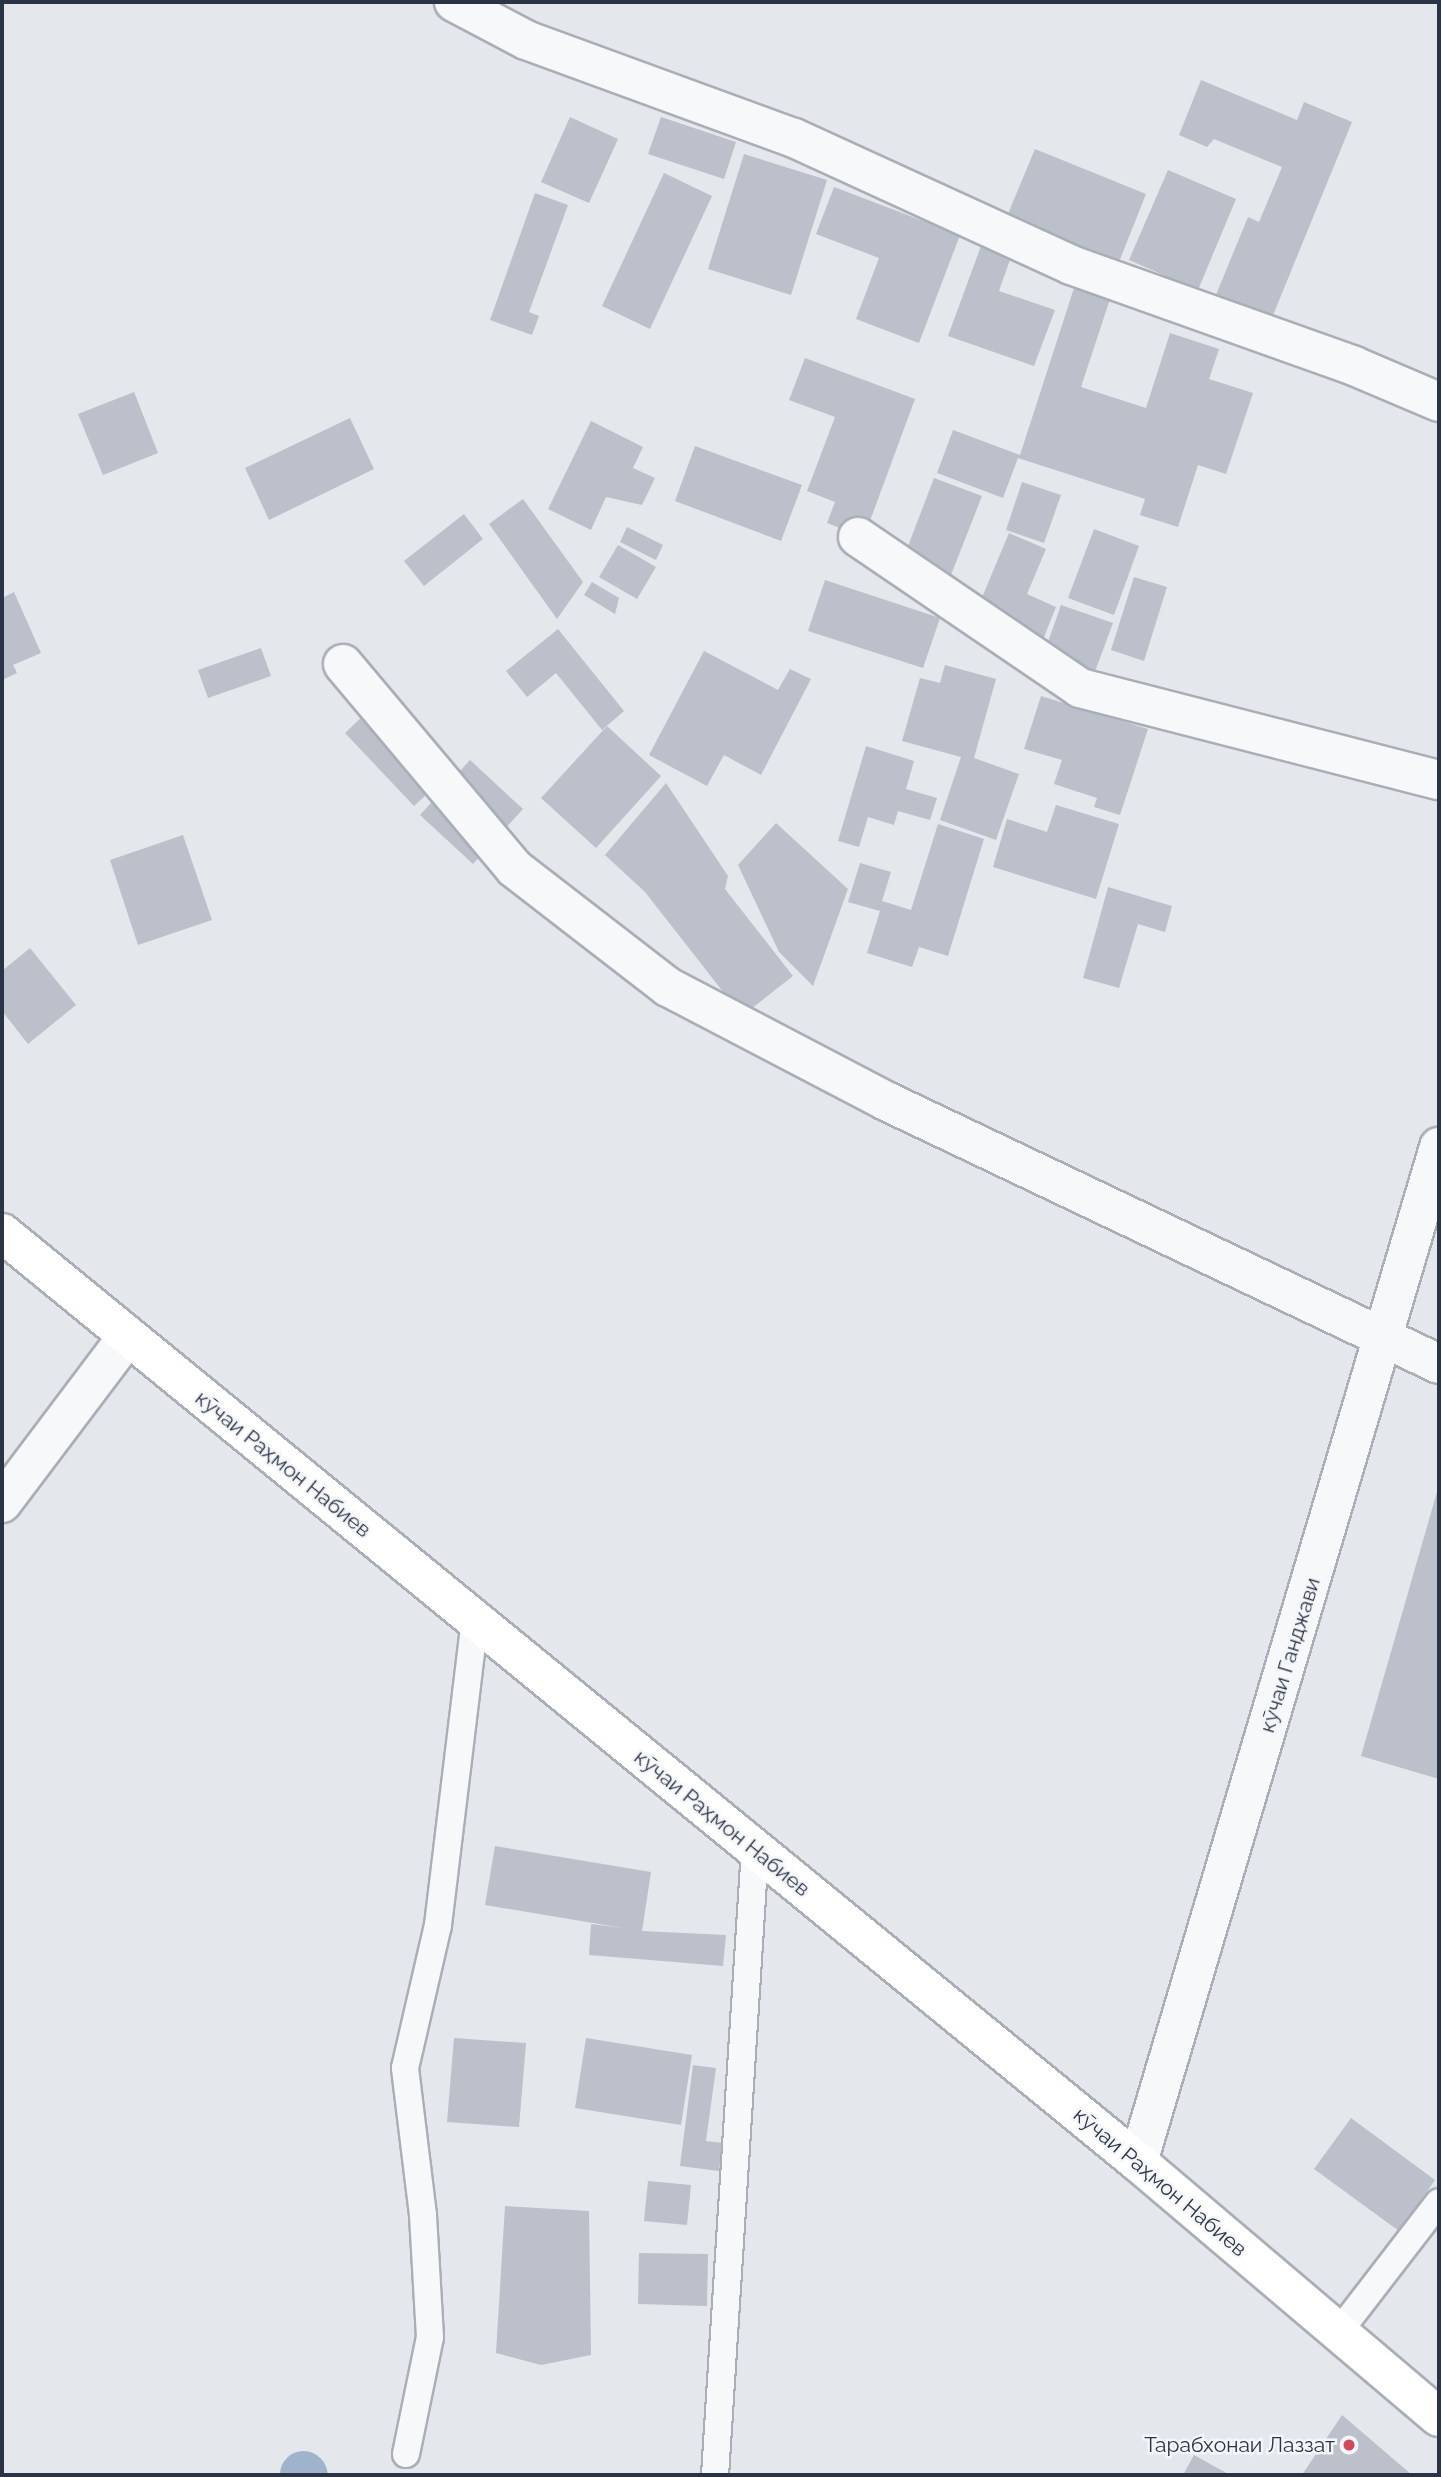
<!DOCTYPE html>
<meta charset="utf-8">
<style>
body{margin:0}
#map{position:relative;width:1441px;height:2477px;overflow:hidden;background:#e4e7ec;font-family:Raleway,sans-serif}
div>[style]{position:absolute}
.canal>*{height:47px;margin:-23.5px;padding:0 23.5px;transform-origin:23.5px;border-radius:23.5px;background:#9fb4cc}
.building>*{inset:0;background:#bbc0ca}
.roads{filter:drop-shadow(2px 0 #a9aeb7) drop-shadow(-2px 0 #a9aeb7) drop-shadow(0 2px #a9aeb7) drop-shadow(0 -2px #a9aeb7)}
.lane>*{height:26px;margin:-13px;padding:0 13px;transform-origin:13px;border-radius:13px;background:#f7f8fa}
.street>*{height:38px;margin:-19px;padding:0 19px;transform-origin:19px;border-radius:19px;background:#f7f8fa}
.secondary>*{height:38px;margin:-19px;padding:0 19px;transform-origin:19px;border-radius:19px;background:#fff}
.dots>*{width:19px;height:19px;translate:-50% -50%;box-sizing:border-box;border:4px solid #f4f6f9;border-radius:50%}
span{translate:-50% -50%;white-space:nowrap;text-align:center;line-height:1.15;-webkit-text-stroke:5px #f4f6f9;paint-order:stroke}
.street-label{font-size:21px;color:#2b3445}
.poi-label{font-size:21px;color:#2b3445}
.right{translate:-100% -50%;text-align:right}
.frame{position:absolute;inset:0;border:4px solid #2b3445;pointer-events:none}
</style>
<div id="map">
<div class="canal">
<i style="left:303px;top:2474px;width:1px;rotate:45deg"></i>
</div>
<div class="building">
<i style="clip-path:polygon(1201px 80px,1297px 120px,1304px 102px,1352px 122px,1269px 325px,1213px 302px,1248px 217px,1259px 222px,1282px 167px,1214px 139px,1207px 147px,1179px 135px)"></i>
<i style="clip-path:polygon(570px 117px,618px 139px,589px 203px,541px 182px)"></i>
<i style="clip-path:polygon(661px 117px,736px 142px,724px 179px,648px 154px)"></i>
<i style="clip-path:polygon(1035px 149px,1146px 194px,1117px 267px,1005px 221px)"></i>
<i style="clip-path:polygon(744px 154px,827px 180px,791px 295px,708px 269px)"></i>
<i style="clip-path:polygon(1168px 170px,1236px 199px,1198px 290px,1129px 260px)"></i>
<i style="clip-path:polygon(664px 173px,712px 196px,650px 329px,602px 306px)"></i>
<i style="clip-path:polygon(834px 187px,960px 235px,919px 343px,856px 319px,879px 258px,816px 234px)"></i>
<i style="clip-path:polygon(535px 193px,568px 205px,529px 312px,539px 316px,532px 335px,490px 320px)"></i>
<i style="clip-path:polygon(981px 246px,1011px 257px,999px 291px,1055px 310px,1034px 366px,948px 336px)"></i>
<i style="clip-path:polygon(1075px 285px,1111px 296px,1081px 387px,1146px 408px,1170px 333px,1219px 349px,1209px 379px,1253px 393px,1226px 474px,1198px 465px,1178px 527px,1140px 515px,1145px 499px,1018px 458px,1003px 498px,937px 473px,953px 430px,1020px 455px)"></i>
<i style="clip-path:polygon(805px 358px,915px 399px,864px 537px,827px 523px,835px 502px,807px 491px,835px 417px,789px 400px)"></i>
<i style="clip-path:polygon(134px 392px,158px 453px,103px 475px,78px 414px)"></i>
<i style="clip-path:polygon(350px 418px,374px 469px,269px 520px,245px 468px)"></i>
<i style="clip-path:polygon(591px 421px,643px 447px,633px 468px,655px 478px,642px 505px,606px 497px,591px 530px,548px 509px)"></i>
<i style="clip-path:polygon(695px 446px,802px 485px,781px 541px,675px 501px)"></i>
<i style="clip-path:polygon(934px 478px,982px 496px,949px 580px,902px 562px)"></i>
<i style="clip-path:polygon(1022px 482px,1061px 495px,1044px 543px,1006px 530px)"></i>
<i style="clip-path:polygon(523px 499px,583px 582px,557px 619px,489px 524px)"></i>
<i style="clip-path:polygon(464px 514px,483px 539px,424px 586px,404px 561px)"></i>
<i style="clip-path:polygon(627px 527px,663px 545px,656px 560px,620px 542px)"></i>
<i style="clip-path:polygon(1094px 529px,1139px 546px,1114px 615px,1068px 598px)"></i>
<i style="clip-path:polygon(1009px 533px,1046px 549px,1027px 594px,1056px 607px,1042px 642px,975px 614px)"></i>
<i style="clip-path:polygon(618px 545px,656px 567px,637px 599px,599px 577px)"></i>
<i style="clip-path:polygon(1134px 577px,1167px 587px,1144px 661px,1111px 650px)"></i>
<i style="clip-path:polygon(825px 580px,940px 618px,923px 668px,808px 631px)"></i>
<i style="clip-path:polygon(592px 582px,619px 598px,615px 614px,584px 595px)"></i>
<i style="clip-path:polygon(14px 592px,41px 653px,13px 665px,17px 673px,2px 680px,2px 598px)"></i>
<i style="clip-path:polygon(1061px 605px,1113px 623px,1093px 677px,1042px 659px)"></i>
<i style="clip-path:polygon(558px 629px,624px 711px,602px 730px,556px 673px,527px 697px,506px 671px)"></i>
<i style="clip-path:polygon(261px 648px,271px 676px,208px 698px,198px 670px)"></i>
<i style="clip-path:polygon(704px 651px,778px 690px,790px 669px,811px 679px,761px 775px,724px 755px,707px 786px,649px 755px)"></i>
<i style="clip-path:polygon(945px 665px,996px 679px,974px 758px,1019px 774px,996px 840px,940px 820px,961px 757px,902px 741px,920px 678px,940px 683px)"></i>
<i style="clip-path:polygon(386px 694px,456px 767px,414px 806px,345px 733px)"></i>
<i style="clip-path:polygon(1041px 696px,1148px 729px,1120px 815px,1094px 807px,1097px 798px,1054px 784px,1062px 760px,1024px 749px)"></i>
<i style="clip-path:polygon(607px 726px,661px 776px,596px 848px,541px 798px)"></i>
<i style="clip-path:polygon(866px 746px,914px 761px,906px 789px,937px 798px,930px 820px,898px 811px,894px 825px,868px 817px,859px 847px,838px 841px)"></i>
<i style="clip-path:polygon(470px 760px,523px 809px,473px 864px,420px 815px)"></i>
<i style="clip-path:polygon(666px 783px,728px 876px,725px 889px,793px 976px,742px 1016px,645px 892px,605px 855px)"></i>
<i style="clip-path:polygon(1056px 805px,1119px 824px,1096px 899px,993px 867px,1007px 819px,1047px 832px)"></i>
<i style="clip-path:polygon(776px 823px,848px 889px,813px 986px,779px 952px,738px 865px)"></i>
<i style="clip-path:polygon(938px 824px,984px 839px,948px 956px,919px 947px,912px 967px,867px 953px,880px 911px,848px 902px,860px 863px,891px 872px,882px 901px,911px 910px)"></i>
<i style="clip-path:polygon(183px 835px,212px 920px,138px 945px,110px 860px)"></i>
<i style="clip-path:polygon(1108px 887px,1172px 906px,1165px 932px,1138px 924px,1119px 988px,1083px 978px)"></i>
<i style="clip-path:polygon(30px 948px,76px 1005px,28px 1044px,2px 1011px,2px 971px)"></i>
<i style="clip-path:polygon(1439px 1485px,1439px 1779px,1361px 1756px)"></i>
<i style="clip-path:polygon(495px 1846px,651px 1872px,642px 1931px,726px 1935px,723px 1966px,589px 1955px,591px 1924px,623px 1928px,485px 1905px)"></i>
<i style="clip-path:polygon(454px 2038px,526px 2043px,519px 2127px,447px 2122px)"></i>
<i style="clip-path:polygon(586px 2038px,692px 2055px,681px 2125px,575px 2108px)"></i>
<i style="clip-path:polygon(693px 2065px,716px 2068px,706px 2141px,723px 2143px,719px 2171px,680px 2166px)"></i>
<i style="clip-path:polygon(1351px 2118px,1435px 2180px,1399px 2231px,1314px 2169px)"></i>
<i style="clip-path:polygon(648px 2181px,691px 2185px,687px 2225px,644px 2221px)"></i>
<i style="clip-path:polygon(505px 2206px,589px 2211px,591px 2355px,541px 2365px,496px 2353px)"></i>
<i style="clip-path:polygon(639px 2253px,708px 2254px,707px 2306px,638px 2304px)"></i>
<i style="clip-path:polygon(1342px 2415px,1412px 2475px,1302px 2475px)"></i>
<i style="clip-path:polygon(1194px 2455px,1230px 2475px,1183px 2475px)"></i>
</div>
<div class="roads">
<div class="lane">
<i style="left:1338px;top:2333px;width:165px;rotate:-52.4deg"></i>
<i style="left:406px;top:2454px;width:119px;rotate:-78.4deg"></i>
<i style="left:430px;top:2337px;width:122px;rotate:-93.3deg"></i>
<i style="left:423px;top:2215px;width:148px;rotate:-97deg"></i>
<i style="left:405px;top:2068px;width:147px;rotate:-77deg"></i>
<i style="left:438px;top:1925px;width:307px;rotate:-83.1deg"></i>
<i style="left:715px;top:2475px;width:627px;rotate:-86.34deg"></i>
</div>
<div class="street">
<i style="left:454px;top:2px;width:81px;rotate:27.8deg"></i>
<i style="left:526px;top:40px;width:285px;rotate:20.1deg"></i>
<i style="left:794px;top:138px;width:305px;rotate:24.6deg"></i>
<i style="left:1071px;top:265px;width:300px;rotate:19.6deg"></i>
<i style="left:1354px;top:366px;width:92px;rotate:23deg"></i>
<i style="left:858px;top:537px;width:268px;rotate:34.2deg"></i>
<i style="left:1080px;top:688px;width:371px;rotate:14.4deg"></i>
<i style="left:343px;top:664px;width:266px;rotate:50deg"></i>
<i style="left:514px;top:868px;width:195px;rotate:37.7deg"></i>
<i style="left:668px;top:987px;width:246px;rotate:27.6deg"></i>
<i style="left:886px;top:1101px;width:612px;rotate:25.44deg"></i>
<i style="left:2px;top:1503px;width:208px;rotate:-53deg"></i>
<i style="left:1138px;top:2162px;width:1059px;rotate:-73.48deg"></i>
</div>
<div class="secondary">
<i style="left:2px;top:1233px;width:1467px;rotate:39.28deg"></i>
<i style="left:1138px;top:2162px;width:394px;rotate:40.3deg"></i>
</div>
</div>
<div class="dots">
<i style="left:1349px;top:2445px;background:#d1495b"></i>
</div>
<div class="street-label">
<span style="left:283px;top:1464px;rotate:39deg">кӯчаи Раҳмон Набиев</span>
<span style="left:1290px;top:1655px;rotate:-73deg">кӯчаи Ганджави</span>
<span style="left:722px;top:1823px;rotate:39deg">кӯчаи Раҳмон Набиев</span>
<span style="left:1160px;top:2182px;rotate:40deg">кӯчаи Раҳмон Набиев</span>
</div>
<div class="poi-label">
<span class="right" style="left:1335px;top:2445px">Тарабхонаи Лаззат</span>
</div>
<div class="frame"></div>
</div>
